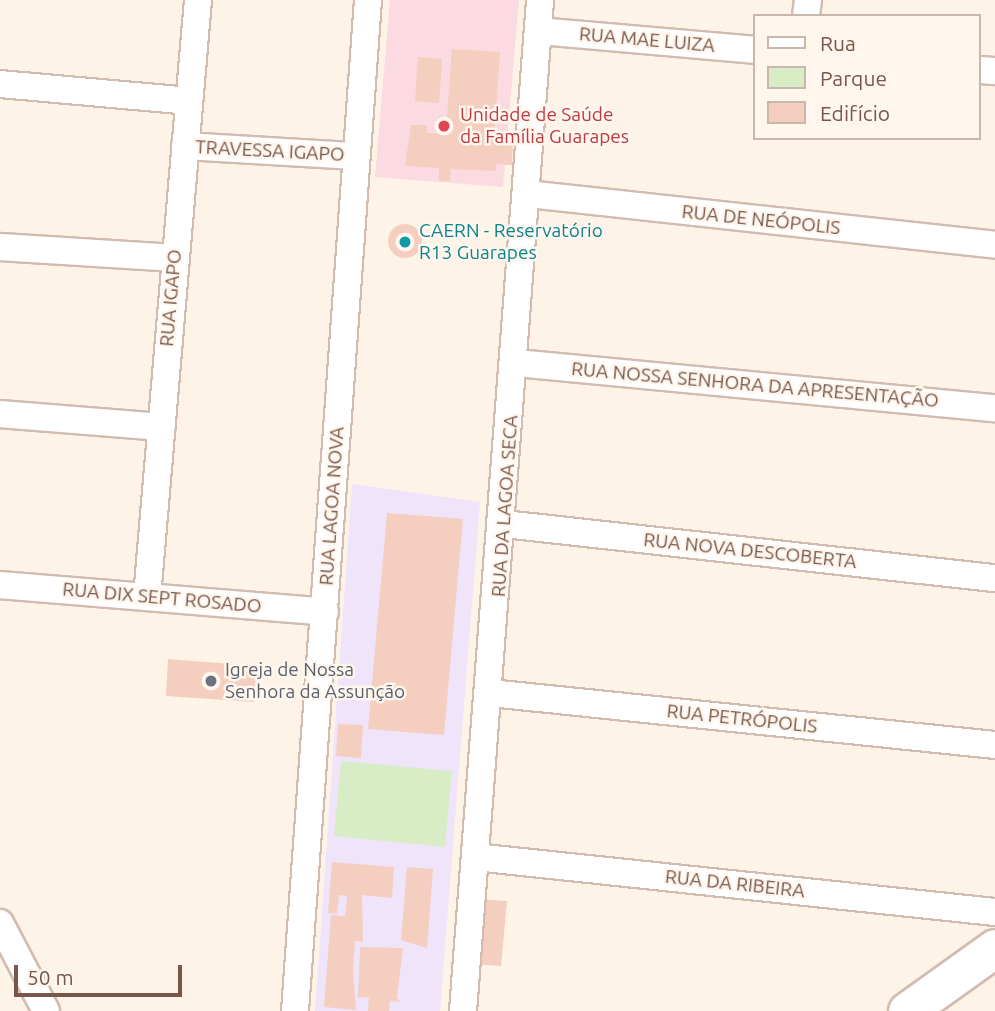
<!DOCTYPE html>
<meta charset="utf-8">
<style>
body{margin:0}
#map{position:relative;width:995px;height:1011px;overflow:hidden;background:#fdf3e7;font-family:Ubuntu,sans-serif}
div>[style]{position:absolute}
.education>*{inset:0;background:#f0e4fa}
.medical>*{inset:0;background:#fbdae1}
.green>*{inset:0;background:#d8ecc5}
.building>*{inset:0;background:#f4cebe}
.round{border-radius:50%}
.roads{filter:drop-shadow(2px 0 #d2bbaf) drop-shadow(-2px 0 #d2bbaf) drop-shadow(0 2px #d2bbaf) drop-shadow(0 -2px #d2bbaf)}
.street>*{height:26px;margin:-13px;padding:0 13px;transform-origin:13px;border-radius:13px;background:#fff}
.secondary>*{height:37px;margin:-18.5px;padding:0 18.5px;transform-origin:18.5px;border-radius:18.5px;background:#fff}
.dots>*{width:19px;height:19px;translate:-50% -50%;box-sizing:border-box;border:4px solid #fff7ee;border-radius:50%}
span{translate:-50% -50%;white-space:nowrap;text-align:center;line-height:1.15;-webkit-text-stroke:5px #fff7ee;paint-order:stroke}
.street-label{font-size:19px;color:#78564a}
.health-label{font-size:19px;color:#be3a42}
.left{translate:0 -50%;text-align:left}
.culture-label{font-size:19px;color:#0d838f}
.worship-label{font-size:19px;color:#5b616d}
.legend{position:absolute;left:753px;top:14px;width:228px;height:126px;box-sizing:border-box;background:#fff7ee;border:2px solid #c9b7ac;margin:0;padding:9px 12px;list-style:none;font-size:21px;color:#78564a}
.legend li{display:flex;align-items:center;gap:14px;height:35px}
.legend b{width:35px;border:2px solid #c9b7ac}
.scale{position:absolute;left:14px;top:965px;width:168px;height:32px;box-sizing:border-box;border:4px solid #78564a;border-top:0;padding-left:9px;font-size:21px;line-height:24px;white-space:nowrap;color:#78564a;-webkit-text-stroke:5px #fff7ee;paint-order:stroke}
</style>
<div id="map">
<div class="education">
<i style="clip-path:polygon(352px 484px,480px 502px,440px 1011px,315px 1011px)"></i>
</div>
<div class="medical">
<i style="clip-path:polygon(390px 0,519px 0,503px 187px,375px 177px)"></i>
</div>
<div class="green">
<i style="clip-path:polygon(341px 761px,452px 771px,445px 847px,334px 836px)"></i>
</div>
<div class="building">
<i style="clip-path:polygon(452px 49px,500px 52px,494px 138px,513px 142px,512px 165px,496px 164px,496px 171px,451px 169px,450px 181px,439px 181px,439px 168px,405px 166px,411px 125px,427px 125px,427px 133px,437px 133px,439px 116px,447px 117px)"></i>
<i style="clip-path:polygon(418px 57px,442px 59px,439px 103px,415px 101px)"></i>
<i class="round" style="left:388px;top:224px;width:34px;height:34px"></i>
<i style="clip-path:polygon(387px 513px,463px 519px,444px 735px,368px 729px)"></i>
<i style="clip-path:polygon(168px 659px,257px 666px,254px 702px,166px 696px)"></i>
<i style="clip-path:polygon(338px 724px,363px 725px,361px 758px,336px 756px)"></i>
<i style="clip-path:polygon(332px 862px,394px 867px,392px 898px,362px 895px,363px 942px,355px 941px,353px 969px,356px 1010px,324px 1007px,331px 915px,345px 916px,347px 896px,339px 895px,337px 914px,328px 913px)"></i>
<i style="clip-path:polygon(407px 867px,433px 869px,427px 948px,401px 940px)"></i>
<i style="clip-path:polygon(476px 899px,507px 901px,501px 966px,471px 964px)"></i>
<i style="clip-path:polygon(360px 947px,403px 948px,397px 997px,400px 1002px,390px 1001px,389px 1011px,368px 1011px,369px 998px,358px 997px)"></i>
</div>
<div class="roads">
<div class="street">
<i style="left:806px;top:16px;width:16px;rotate:-83deg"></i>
<i style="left:539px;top:31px;width:217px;rotate:5deg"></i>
<i style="left:979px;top:70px;width:16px;rotate:4deg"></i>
<i style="left:0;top:84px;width:190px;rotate:5.1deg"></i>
<i style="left:185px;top:146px;width:170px;rotate:3.4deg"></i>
<i style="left:528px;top:194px;width:470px;rotate:6.2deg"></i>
<i style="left:0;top:247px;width:175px;rotate:3.6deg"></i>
<i style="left:516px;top:363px;width:481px;rotate:5.4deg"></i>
<i style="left:0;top:414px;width:162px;rotate:4.6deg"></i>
<i style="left:504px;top:524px;width:494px;rotate:6.3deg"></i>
<i style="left:0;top:585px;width:326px;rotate:4.7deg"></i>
<i style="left:147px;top:597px;width:599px;rotate:-85.12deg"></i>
<i style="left:490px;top:693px;width:508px;rotate:5.88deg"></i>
<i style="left:475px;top:857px;width:523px;rotate:6.04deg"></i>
<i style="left:0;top:923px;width:99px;rotate:62.4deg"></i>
<i style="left:295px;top:1011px;width:1014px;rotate:-85.87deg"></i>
<i style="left:463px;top:1011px;width:1014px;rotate:-85.64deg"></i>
</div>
<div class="secondary">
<i style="left:907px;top:1011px;width:108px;rotate:-35.6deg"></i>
</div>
</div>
<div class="dots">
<i style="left:444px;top:126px;background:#e0444e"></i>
<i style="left:405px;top:242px;background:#0f9aa8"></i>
<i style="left:211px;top:681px;background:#6b7280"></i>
</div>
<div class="street-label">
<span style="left:647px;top:40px;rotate:5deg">RUA MAE LUIZA</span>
<span style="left:270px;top:151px;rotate:3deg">TRAVESSA IGAPO</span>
<span style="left:761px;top:220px;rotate:6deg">RUA DE NEÓPOLIS</span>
<span style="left:171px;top:298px;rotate:-85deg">RUA IGAPO</span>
<span style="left:755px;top:385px;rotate:5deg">RUA NOSSA SENHORA DA APRESENTAÇÃO</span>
<span style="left:332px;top:506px;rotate:-86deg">RUA LAGOA NOVA</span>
<span style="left:505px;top:506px;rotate:-86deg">RUA DA LAGOA SECA</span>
<span style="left:750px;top:551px;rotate:6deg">RUA NOVA DESCOBERTA</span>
<span style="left:162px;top:598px;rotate:5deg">RUA DIX SEPT ROSADO</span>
<span style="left:742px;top:719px;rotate:6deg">RUA PETRÓPOLIS</span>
<span style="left:735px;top:884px;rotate:6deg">RUA DA RIBEIRA</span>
</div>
<div class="health-label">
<span class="left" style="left:460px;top:126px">Unidade de Saúde<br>da Família Guarapes</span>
</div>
<div class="culture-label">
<span class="left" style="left:419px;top:242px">CAERN - Reservatório<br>R13 Guarapes</span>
</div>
<div class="worship-label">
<span class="left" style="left:225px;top:681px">Igreja de Nossa<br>Senhora da Assunção</span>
</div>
<ul class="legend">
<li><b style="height:9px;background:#fff"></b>Rua</li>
<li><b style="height:19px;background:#d8ecc5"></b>Parque</li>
<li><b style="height:19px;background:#f4cebe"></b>Edifício</li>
</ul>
<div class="scale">50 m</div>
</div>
